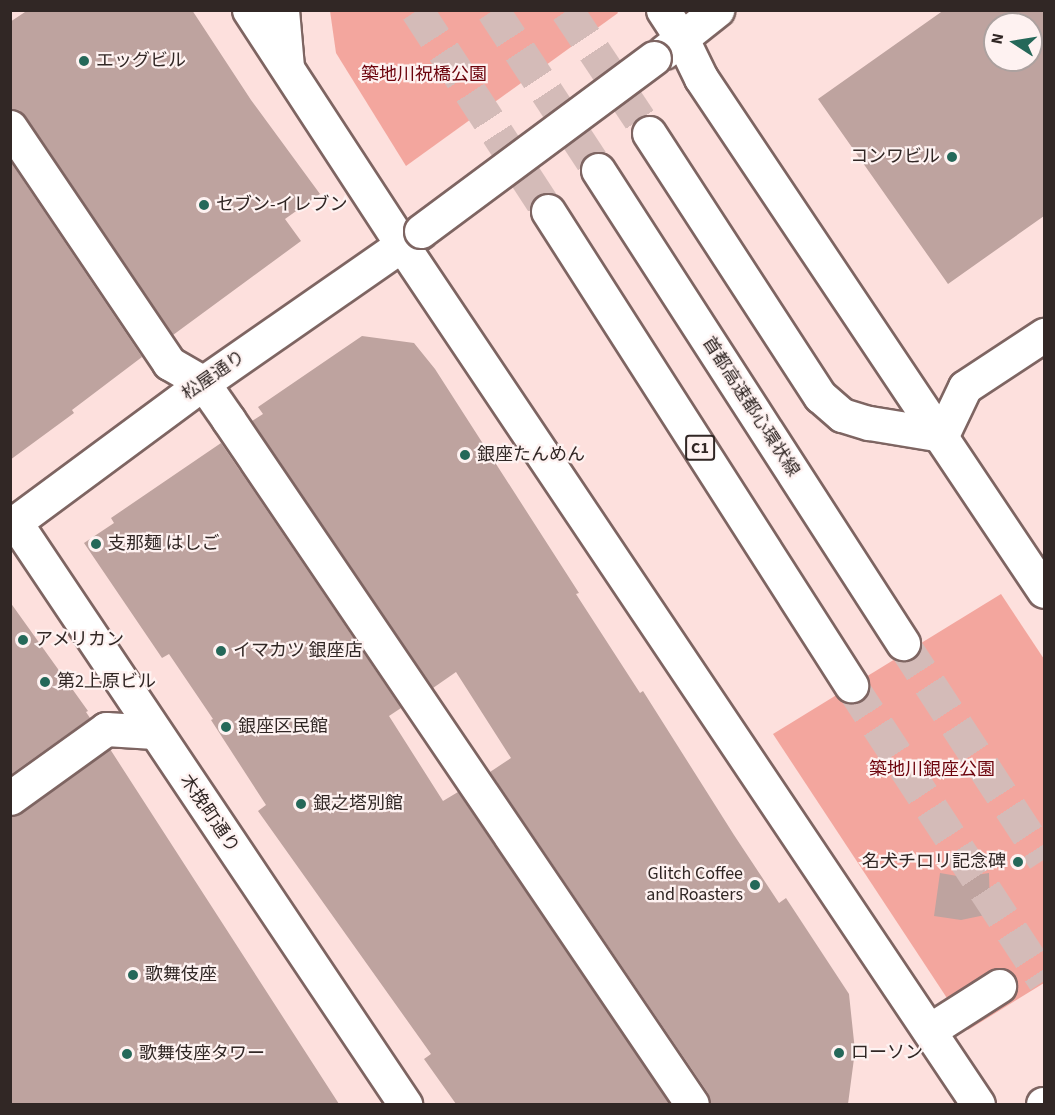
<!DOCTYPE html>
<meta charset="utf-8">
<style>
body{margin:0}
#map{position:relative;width:1055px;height:1115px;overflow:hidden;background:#fde0dd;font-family:"Source Sans 3","Noto Sans JP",sans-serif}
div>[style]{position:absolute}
.green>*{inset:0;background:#f3a69e}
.building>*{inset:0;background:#bea39f}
.highway-tunnel>*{height:33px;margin-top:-16.5px;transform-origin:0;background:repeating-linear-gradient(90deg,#d4bbb8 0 33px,transparent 0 49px)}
.roads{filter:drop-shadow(2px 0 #7e6562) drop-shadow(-2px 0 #7e6562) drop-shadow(0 2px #7e6562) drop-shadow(0 -2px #7e6562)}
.minor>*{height:33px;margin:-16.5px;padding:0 16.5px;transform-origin:16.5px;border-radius:16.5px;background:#fff}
.major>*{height:33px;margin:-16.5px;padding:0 16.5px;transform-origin:16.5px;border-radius:16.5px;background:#fff}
.highway>*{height:33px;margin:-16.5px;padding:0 16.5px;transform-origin:16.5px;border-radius:16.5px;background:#fff}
.bridges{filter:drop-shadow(2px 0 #7e6562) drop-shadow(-2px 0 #7e6562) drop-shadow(0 2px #7e6562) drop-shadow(0 -2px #7e6562)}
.minor-bridge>*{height:33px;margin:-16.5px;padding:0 16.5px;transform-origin:16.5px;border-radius:16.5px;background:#fff}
.dots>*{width:16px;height:16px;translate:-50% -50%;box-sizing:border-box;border:3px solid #fef2f1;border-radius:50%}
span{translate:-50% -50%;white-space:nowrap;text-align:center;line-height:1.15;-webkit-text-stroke:4.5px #fef2f1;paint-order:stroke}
.shield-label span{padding:2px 4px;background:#fef2f1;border:2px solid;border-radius:4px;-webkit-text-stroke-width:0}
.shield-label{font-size:16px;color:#312725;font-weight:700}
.poi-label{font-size:18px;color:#312725}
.left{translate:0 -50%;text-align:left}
.right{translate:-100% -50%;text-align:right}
.park-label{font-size:18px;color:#6c030c}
.street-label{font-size:18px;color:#312725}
.frame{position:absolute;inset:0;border:12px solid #312725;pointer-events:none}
.north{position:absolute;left:983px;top:12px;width:60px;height:60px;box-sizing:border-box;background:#fef2f1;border:2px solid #aca19f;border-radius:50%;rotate:282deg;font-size:16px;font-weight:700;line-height:24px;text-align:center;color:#312725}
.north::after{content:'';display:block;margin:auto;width:21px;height:27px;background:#256859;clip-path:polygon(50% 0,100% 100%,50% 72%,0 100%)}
</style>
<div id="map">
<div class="green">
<i style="clip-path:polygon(616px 10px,618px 13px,406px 166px,336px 53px,330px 11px)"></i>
<i style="clip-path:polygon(1001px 594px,1044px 659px,1044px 983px,968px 1030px,773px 734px)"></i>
</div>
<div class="building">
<i style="clip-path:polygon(28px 10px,192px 10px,251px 100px,320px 194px,285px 219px,301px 241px,173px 335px,26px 117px,19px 110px,10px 109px,10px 22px)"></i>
<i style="clip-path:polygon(evenodd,944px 10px,1044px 10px,1044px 216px,948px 284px,818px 99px,944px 10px,995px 24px,1031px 24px,1031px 60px,995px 60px,995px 24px)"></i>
<i style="clip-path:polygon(10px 161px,142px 357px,72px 410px,74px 413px,10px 460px)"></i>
<i style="clip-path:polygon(362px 336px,414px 343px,435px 369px,579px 593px,576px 594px,640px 693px,643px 691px,734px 835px,779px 903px,786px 898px,849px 994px,855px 1051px,848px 1104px,710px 1104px,708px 1093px,490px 772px,511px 758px,456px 672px,433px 688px,252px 421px,263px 414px,258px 407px)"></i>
<i style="clip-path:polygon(221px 443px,401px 708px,389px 716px,443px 801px,458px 792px,670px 1104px,456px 1104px,424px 1059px,431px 1054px,258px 811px,266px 805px,211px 720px,213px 719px,169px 654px,162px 658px,84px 543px,114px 523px,111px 518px)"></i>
<i style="clip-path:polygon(10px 602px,88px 711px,86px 712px,90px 718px,10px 775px)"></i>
<i style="clip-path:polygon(110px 749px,339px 1104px,10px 1104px,10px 817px,21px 813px)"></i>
<i style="clip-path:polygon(940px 873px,963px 877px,989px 873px,990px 914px,961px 920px,934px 916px)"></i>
</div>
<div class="highway-tunnel">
<i style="left:417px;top:10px;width:240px;rotate:56.9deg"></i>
<i style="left:493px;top:10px;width:191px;rotate:56.7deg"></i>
<i style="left:567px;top:10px;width:148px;rotate:56.3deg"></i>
<i style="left:903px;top:643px;width:258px;rotate:56.9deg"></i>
<i style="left:851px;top:685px;width:353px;rotate:56.8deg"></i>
</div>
<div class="roads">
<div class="minor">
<i style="left:249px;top:10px;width:280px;rotate:56.9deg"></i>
<i style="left:402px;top:245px;width:1034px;rotate:56.16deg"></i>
<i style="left:663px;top:10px;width:35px;rotate:57deg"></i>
<i style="left:682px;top:39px;width:43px;rotate:64deg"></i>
<i style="left:701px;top:78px;width:617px;rotate:56.23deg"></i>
<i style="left:664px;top:52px;width:68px;rotate:-38.4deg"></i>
<i style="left:10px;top:127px;width:285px;rotate:56deg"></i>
<i style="left:169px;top:363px;width:39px;rotate:30deg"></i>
<i style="left:203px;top:383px;width:44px;rotate:55.2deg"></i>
<i style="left:228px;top:419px;width:827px;rotate:55.89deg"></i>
<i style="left:942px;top:435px;width:53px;rotate:-64.4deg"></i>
<i style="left:965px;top:387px;width:95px;rotate:-33.4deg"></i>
<i style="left:15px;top:522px;width:701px;rotate:56.17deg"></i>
<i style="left:10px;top:526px;width:240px;rotate:-36.5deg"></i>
<i style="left:203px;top:383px;width:264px;rotate:-34.8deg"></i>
<i style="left:10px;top:798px;width:118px;rotate:-35.7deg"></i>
<i style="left:106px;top:729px;width:48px;rotate:3.6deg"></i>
<i style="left:930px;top:1030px;width:82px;rotate:-32.5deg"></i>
</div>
<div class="major">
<i style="left:1043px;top:1104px;width:1px"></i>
</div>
<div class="highway">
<i style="left:282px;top:10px;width:57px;rotate:85deg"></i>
<i style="left:649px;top:133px;width:314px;rotate:57deg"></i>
<i style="left:820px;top:396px;width:29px;rotate:41deg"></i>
<i style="left:842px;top:415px;width:28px;rotate:17deg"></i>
<i style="left:869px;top:423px;width:74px;rotate:9.3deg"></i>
<i style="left:598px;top:170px;width:563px;rotate:57.19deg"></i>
<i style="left:548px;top:211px;width:563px;rotate:57.41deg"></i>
</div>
</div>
<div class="bridges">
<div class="minor-bridge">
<i style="left:421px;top:231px;width:290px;rotate:-36.6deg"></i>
</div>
</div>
<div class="dots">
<i style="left:84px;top:61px;background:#256859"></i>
<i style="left:952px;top:157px;background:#256859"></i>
<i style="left:204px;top:205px;background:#256859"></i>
<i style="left:465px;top:455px;background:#256859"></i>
<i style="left:96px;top:544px;background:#256859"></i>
<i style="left:23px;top:640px;background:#256859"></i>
<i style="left:221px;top:651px;background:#256859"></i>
<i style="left:45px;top:682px;background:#256859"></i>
<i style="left:226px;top:727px;background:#256859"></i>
<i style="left:301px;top:804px;background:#256859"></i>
<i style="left:1018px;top:862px;background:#256859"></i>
<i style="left:755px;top:885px;background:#256859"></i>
<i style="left:133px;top:975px;background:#256859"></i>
<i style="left:839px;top:1053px;background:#256859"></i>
<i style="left:127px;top:1054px;background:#256859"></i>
</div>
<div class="shield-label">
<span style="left:700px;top:448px">C1</span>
</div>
<div class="poi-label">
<span class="left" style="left:96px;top:61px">エッグビル</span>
<span class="right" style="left:940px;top:157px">コンワビル</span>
<span class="left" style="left:216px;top:205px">セブン-イレブン</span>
<span class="left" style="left:477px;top:455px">銀座たんめん</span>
<span class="left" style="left:108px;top:544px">支那麺 はしご</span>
<span class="left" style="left:35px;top:640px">アメリカン</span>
<span class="left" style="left:233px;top:651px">イマカツ 銀座店</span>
<span class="left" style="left:57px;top:682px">第2上原ビル</span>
<span class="left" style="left:238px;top:727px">銀座区民館</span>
<span class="left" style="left:313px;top:804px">銀之塔別館</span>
<span class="right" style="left:1006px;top:862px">名犬チロリ記念碑</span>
<span class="right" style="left:743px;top:885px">Glitch Coffee<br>and Roasters</span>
<span class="left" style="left:145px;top:975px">歌舞伎座</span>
<span class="left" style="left:851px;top:1053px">ローソン</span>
<span class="left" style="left:139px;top:1054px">歌舞伎座タワー</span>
</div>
<div class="park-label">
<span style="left:424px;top:75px">築地川祝橋公園</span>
<span style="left:932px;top:770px">築地川銀座公園</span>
</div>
<div class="street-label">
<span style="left:214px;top:376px;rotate:-35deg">松屋通り</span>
<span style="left:750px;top:407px;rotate:57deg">首都高速都心環状線</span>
<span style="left:209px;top:814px;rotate:56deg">木挽町通り</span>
</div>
<div class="frame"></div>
<div class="north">N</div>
</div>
